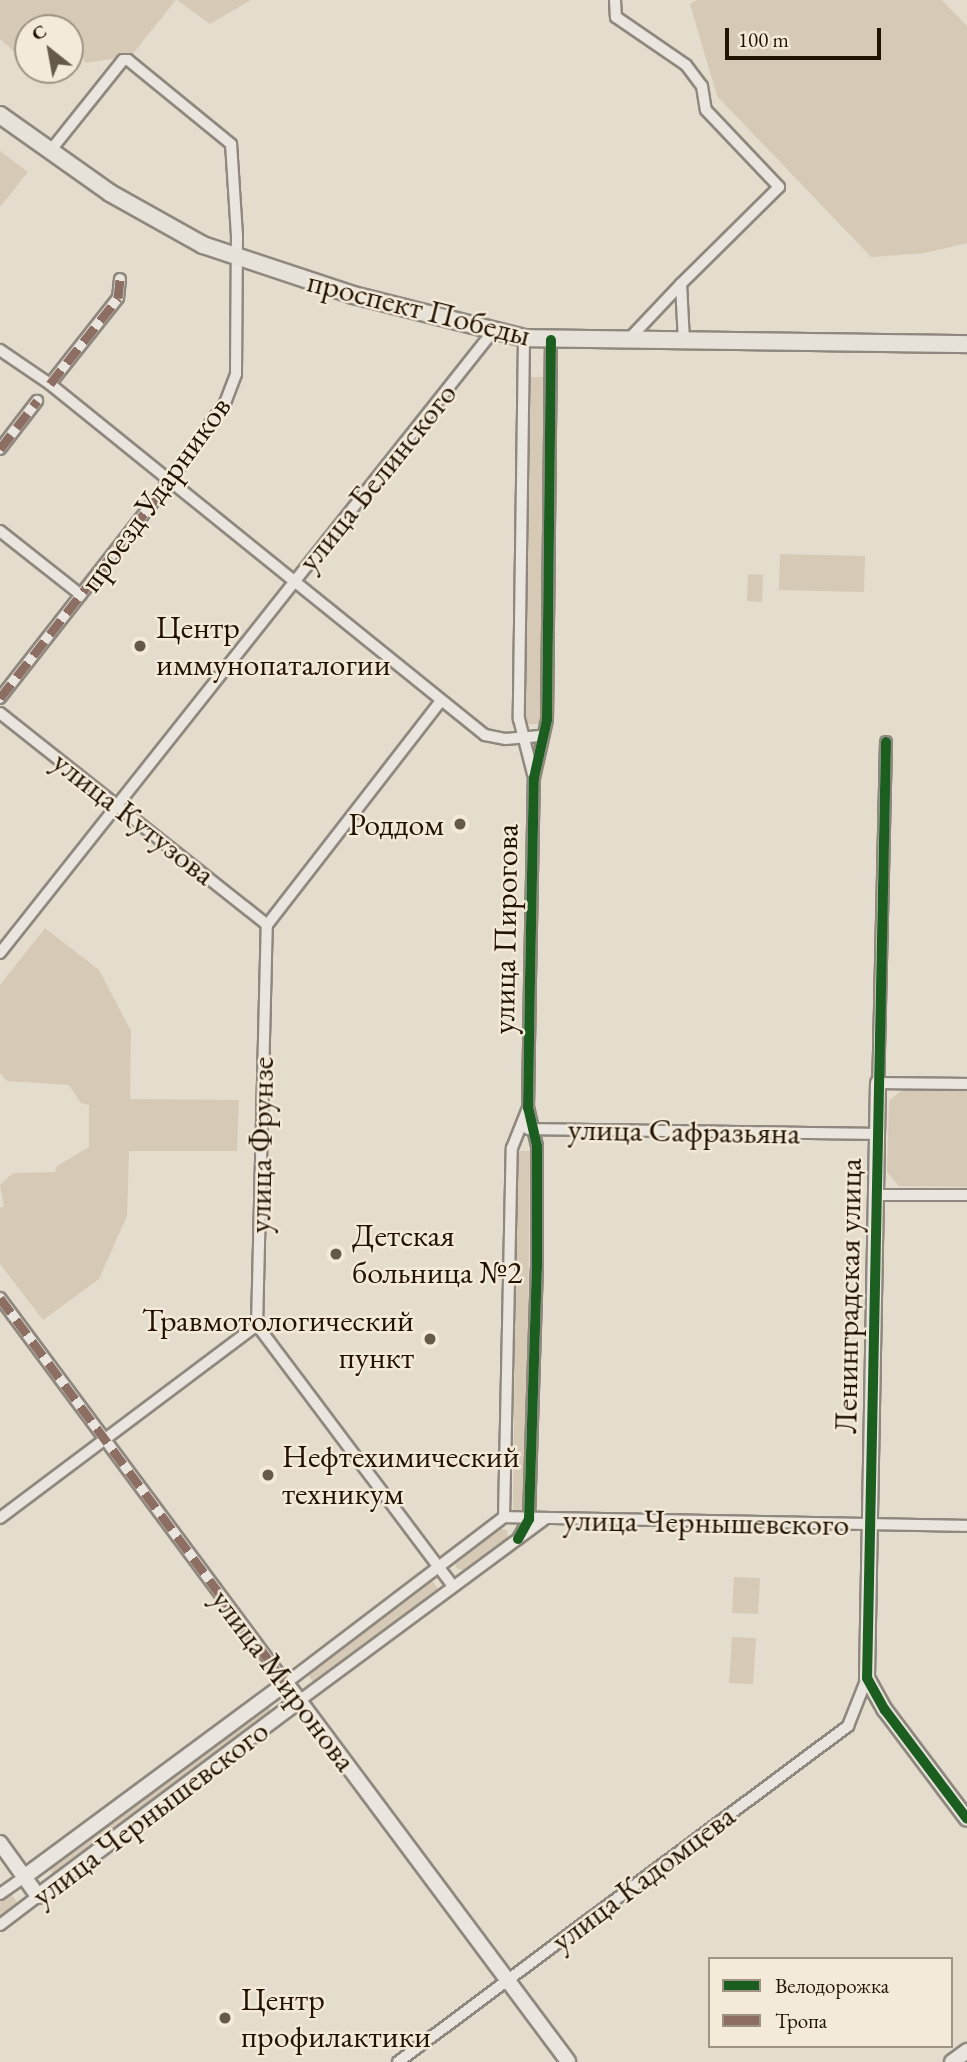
<!DOCTYPE html>
<meta charset="utf-8">
<style>
body{margin:0}
#map{position:relative;width:967px;height:2062px;overflow:hidden;background:#e4dccd;font-family:"EB Garamond",serif}
div>[style]{position:absolute}
.green>*{inset:0;background:#d6cab6}
.roads{filter:drop-shadow(2px 0 #8f887e) drop-shadow(-2px 0 #8f887e) drop-shadow(0 2px #8f887e) drop-shadow(0 -2px #8f887e)}
.street>*{height:10px;margin:-5px;padding:0 5px;transform-origin:5px;border-radius:5px;background:#eae5de}
.secondary>*{height:14px;margin:-7px;padding:0 7px;transform-origin:7px;border-radius:7px;background:#eae5de}
.primary>*{height:16px;margin:-8px;padding:0 8px;transform-origin:8px;border-radius:8px;background:#e7e2d9}
.quiet>*{height:9px;margin-top:-4.5px;transform-origin:0;background:repeating-linear-gradient(90deg,#8d6e63 0 18px,transparent 0 27px)}
.cycleway>*{height:10px;margin:-5px;padding:0 5px;transform-origin:5px;border-radius:5px;background:#1b5e20}
.dots>*{width:19px;height:19px;translate:-50% -50%;box-sizing:border-box;border:4px solid #f3ead9;border-radius:50%}
span{translate:-50% -50%;white-space:nowrap;text-align:center;line-height:1.15;-webkit-text-stroke:5px #f3ead9;paint-order:stroke}
.street-label{font-size:32px;color:#211202}
.poi-label{font-size:32px;color:#211202}
.left{translate:0 -50%;text-align:left}
.right{translate:-100% -50%;text-align:right}
.legend{position:absolute;left:708px;top:1957px;width:245px;height:91px;box-sizing:border-box;background:#f3ead9;border:2px solid #9f9483;margin:0;padding:9px 12px;list-style:none;font-size:21px;color:#211202}
.legend li{display:flex;align-items:center;gap:14px;height:35px}
.legend b{width:35px;border:2px solid #9f9483}
.north{position:absolute;left:14px;top:14px;width:70px;height:70px;box-sizing:border-box;background:#f3ead9;border:2px solid #9f9483;border-radius:50%;rotate:329deg;font-size:19px;font-weight:700;line-height:28px;text-align:center;color:#211202}
.north::after{content:'';display:block;margin:auto;width:24px;height:32px;background:#655949;clip-path:polygon(50% 0,100% 100%,50% 72%,0 100%)}
.scale{position:absolute;left:725px;top:28px;width:156px;height:32px;box-sizing:border-box;border:4px solid #211202;border-top:0;padding-left:9px;font-size:21px;line-height:24px;white-space:nowrap;color:#211202;-webkit-text-stroke:5px #f3ead9;paint-order:stroke}
</style>
<div id="map">
<div class="green">
<i style="clip-path:polygon(0 0,176px 0,131px 56px,85px 63px,80px 48px,70px 45px,70px 28px,28px 28px,28px 62px,22px 59px,0 39px)"></i>
<i style="clip-path:polygon(177px 0,251px 0,210px 24px)"></i>
<i style="clip-path:polygon(697px 0,942px 0,967px 26px,967px 243px,925px 253px,871px 257px,717px 96px,690px 4px)"></i>
<i style="clip-path:polygon(0 151px,28px 172px,0 207px)"></i>
<i style="clip-path:polygon(529px 377px,545px 377px,543px 724px,525px 724px)"></i>
<i style="clip-path:polygon(780px 554px,865px 556px,864px 592px,779px 590px)"></i>
<i style="clip-path:polygon(748px 574px,763px 575px,762px 602px,747px 601px)"></i>
<i style="clip-path:polygon(45px 928px,99px 970px,131px 1031px,130px 1099px,239px 1100px,237px 1151px,129px 1151px,127px 1216px,99px 1279px,43px 1320px,0 1264px,0 1208px,4px 1206px,0 1185px,13px 1173px,55px 1172px,57px 1166px,89px 1147px,89px 1105px,81px 1103px,69px 1085px,7px 1081px,0 1073px,0 985px)"></i>
<i style="clip-path:polygon(903px 1089px,967px 1090px,967px 1187px,899px 1186px,887px 1172px,889px 1101px)"></i>
<i style="clip-path:polygon(517px 1151px,530px 1151px,526px 1510px,513px 1510px)"></i>
<i style="clip-path:polygon(500px 1528px,507px 1530px,508px 1538px,464px 1570px,456px 1568px,455px 1561px)"></i>
<i style="clip-path:polygon(734px 1577px,760px 1578px,758px 1614px,732px 1613px)"></i>
<i style="clip-path:polygon(430px 1578px,438px 1589px,313px 1682px,305px 1671px)"></i>
<i style="clip-path:polygon(732px 1637px,756px 1638px,753px 1684px,729px 1683px)"></i>
<i style="clip-path:polygon(266px 1702px,273px 1713px,54px 1875px,46px 1865px)"></i>
<i style="clip-path:polygon(10px 1893px,18px 1903px,0 1917px,0 1900px)"></i>
</div>
<div class="roads">
<div class="street">
<i style="left:615px;top:0;width:17px;rotate:87deg"></i>
<i style="left:616px;top:17px;width:85px;rotate:34.4deg"></i>
<i style="left:686px;top:65px;width:26px;rotate:53deg"></i>
<i style="left:702px;top:86px;width:24px;rotate:81deg"></i>
<i style="left:706px;top:110px;width:106px;rotate:46.5deg"></i>
<i style="left:779px;top:187px;width:138px;rotate:135.3deg"></i>
<i style="left:681px;top:284px;width:57px;rotate:87deg"></i>
<i style="left:524px;top:338px;width:381px;rotate:90.8deg"></i>
<i style="left:519px;top:719px;width:57px;rotate:75.7deg"></i>
<i style="left:629px;top:339px;width:76px;rotate:-46.6deg"></i>
<i style="left:0;top:350px;width:60px;rotate:34.2deg"></i>
<i style="left:50px;top:384px;width:559px;rotate:38.9deg"></i>
<i style="left:485px;top:735px;width:20px;rotate:11deg"></i>
<i style="left:505px;top:739px;width:36px;rotate:-5deg"></i>
<i style="left:50px;top:384px;width:110px;rotate:-51.7deg"></i>
<i style="left:118px;top:298px;width:19px;rotate:-84deg"></i>
<i style="left:0;top:449px;width:61px;rotate:-52.4deg"></i>
<i style="left:0;top:531px;width:103px;rotate:38.3deg"></i>
<i style="left:0;top:698px;width:274px;rotate:-52deg"></i>
<i style="left:169px;top:482px;width:97px;rotate:-54.7deg"></i>
<i style="left:225px;top:403px;width:31px;rotate:-69deg"></i>
<i style="left:236px;top:374px;width:138px;rotate:-89.6deg"></i>
<i style="left:237px;top:236px;width:92px;rotate:-93.7deg"></i>
<i style="left:231px;top:144px;width:133px;rotate:-140.8deg"></i>
<i style="left:128px;top:60px;width:5px;rotate:180deg"></i>
<i style="left:123px;top:60px;width:117px;rotate:128.7deg"></i>
<i style="left:0;top:713px;width:341px;rotate:38.4deg"></i>
<i style="left:886px;top:742px;width:341px;rotate:91.3deg"></i>
<i style="left:878px;top:1083px;width:89px;rotate:0.6deg"></i>
<i style="left:0;top:953px;width:795px;rotate:-51.59deg"></i>
<i style="left:528px;top:1129px;width:350px;rotate:0.8deg"></i>
<i style="left:877px;top:1195px;width:90px"></i>
<i style="left:0;top:1298px;width:480px;rotate:53.4deg"></i>
<i style="left:286px;top:1683px;width:274px;rotate:-37.3deg"></i>
<i style="left:504px;top:1517px;width:463px;rotate:1.1deg"></i>
<i style="left:257px;top:1325px;width:400px;rotate:-88.6deg"></i>
<i style="left:267px;top:925px;width:282px;rotate:-52.2deg"></i>
<i style="left:257px;top:1325px;width:326px;rotate:53.1deg"></i>
<i style="left:504px;top:1517px;width:369px;rotate:-88.8deg"></i>
<i style="left:512px;top:1148px;width:43px;rotate:-68.2deg"></i>
<i style="left:0;top:1518px;width:321px;rotate:-36.9deg"></i>
<i style="left:518px;top:1539px;width:23px;rotate:-61deg"></i>
<i style="left:529px;top:1519px;width:252px;rotate:-88.2deg"></i>
<i style="left:537px;top:1267px;width:121px;rotate:-90deg"></i>
<i style="left:537px;top:1146px;width:39px;rotate:-103deg"></i>
<i style="left:528px;top:1108px;width:128px;rotate:-89.1deg"></i>
<i style="left:530px;top:980px;width:202px;rotate:-88.9deg"></i>
<i style="left:534px;top:778px;width:59px;rotate:-77.4deg"></i>
<i style="left:547px;top:720px;width:380px;rotate:-89.4deg"></i>
<i style="left:299px;top:1701px;width:306px;rotate:-36.5deg"></i>
<i style="left:0;top:1894px;width:29px;rotate:-35deg"></i>
<i style="left:0;top:1925px;width:48px;rotate:-37.3deg"></i>
<i style="left:398px;top:2062px;width:562px;rotate:-36.75deg"></i>
<i style="left:848px;top:1726px;width:52px;rotate:-68.4deg"></i>
</div>
<div class="secondary">
<i style="left:878px;top:1083px;width:595px;rotate:91.06deg"></i>
<i style="left:867px;top:1678px;width:37px;rotate:61deg"></i>
<i style="left:885px;top:1710px;width:136px;rotate:53deg"></i>
<i style="left:0;top:1843px;width:65px;rotate:54.4deg"></i>
<i style="left:38px;top:1896px;width:326px;rotate:-36.8deg"></i>
<i style="left:24px;top:1877px;width:326px;rotate:-36.5deg"></i>
<i style="left:286px;top:1683px;width:472px;rotate:53.3deg"></i>
<i style="left:952px;top:2062px;width:19px;rotate:-36deg"></i>
</div>
<div class="primary">
<i style="left:0;top:115px;width:135px;rotate:35.3deg"></i>
<i style="left:110px;top:193px;width:107px;rotate:29.2deg"></i>
<i style="left:203px;top:245px;width:158px;rotate:18.4deg"></i>
<i style="left:353px;top:295px;width:176px;rotate:14.1deg"></i>
<i style="left:524px;top:338px;width:443px;rotate:0.8deg"></i>
</div>
</div>
<div class="quiet">
<i style="left:50px;top:384px;width:110px;rotate:-51.7deg"></i>
<i style="left:118px;top:298px;width:19px;rotate:-84deg"></i>
<i style="left:0;top:449px;width:61px;rotate:-52.4deg"></i>
<i style="left:0;top:698px;width:274px;rotate:-52deg"></i>
<i style="left:0;top:1298px;width:480px;rotate:53.4deg"></i>
</div>
<div class="cycleway">
<i style="left:886px;top:742px;width:936px;rotate:91.16deg"></i>
<i style="left:867px;top:1678px;width:37px;rotate:61deg"></i>
<i style="left:885px;top:1710px;width:136px;rotate:53deg"></i>
<i style="left:518px;top:1539px;width:23px;rotate:-61deg"></i>
<i style="left:529px;top:1519px;width:252px;rotate:-88.2deg"></i>
<i style="left:537px;top:1267px;width:121px;rotate:-90deg"></i>
<i style="left:537px;top:1146px;width:39px;rotate:-103deg"></i>
<i style="left:528px;top:1108px;width:128px;rotate:-89.1deg"></i>
<i style="left:530px;top:980px;width:202px;rotate:-88.9deg"></i>
<i style="left:534px;top:778px;width:59px;rotate:-77.4deg"></i>
<i style="left:547px;top:720px;width:380px;rotate:-89.4deg"></i>
</div>
<div class="dots">
<i style="left:140px;top:646px;background:#655949"></i>
<i style="left:460px;top:824px;background:#655949"></i>
<i style="left:336px;top:1254px;background:#655949"></i>
<i style="left:430px;top:1339px;background:#655949"></i>
<i style="left:268px;top:1475px;background:#655949"></i>
<i style="left:225px;top:2018px;background:#655949"></i>
</div>
<div class="street-label">
<span style="left:419px;top:308px;rotate:14deg">проспект Победы</span>
<span style="left:377px;top:477px;rotate:-51deg">улица Белинского</span>
<span style="left:155px;top:494px;rotate:-54deg">проезд Ударников</span>
<span style="left:134px;top:818px;rotate:38deg">улица Кутузова</span>
<span style="left:505px;top:929px;rotate:-89deg">улица Пирогова</span>
<span style="left:684px;top:1131px;rotate:1deg">улица Сафразьяна</span>
<span style="left:261px;top:1145px;rotate:-89deg">улица Фрунзе</span>
<span style="left:848px;top:1296px;rotate:-89deg">Ленинградская улица</span>
<span style="left:706px;top:1522px;rotate:1deg">улица Чернышевского</span>
<span style="left:284px;top:1680px;rotate:53deg">улица Миронова</span>
<span style="left:150px;top:1813px;rotate:-37deg">улица Чернышевского</span>
<span style="left:643px;top:1878px;rotate:-37deg">улица Кадомцева</span>
</div>
<div class="poi-label">
<span class="left" style="left:156px;top:646px">Центр<br>иммунопаталогии</span>
<span class="right" style="left:444px;top:824px">Роддом</span>
<span class="left" style="left:352px;top:1254px">Детская<br>больница №2</span>
<span class="right" style="left:414px;top:1339px">Травмотологический<br>пункт</span>
<span class="left" style="left:282px;top:1475px">Нефтехимический<br>техникум</span>
<span class="left" style="left:241px;top:2018px">Центр<br>профилактики</span>
</div>
<ul class="legend">
<li><b style="height:9px;background:#1b5e20"></b>Велодорожка</li>
<li><b style="height:9px;background:#8d6e63"></b>Тропа</li>
</ul>
<div class="north">С</div>
<div class="scale">100 m</div>
</div>
